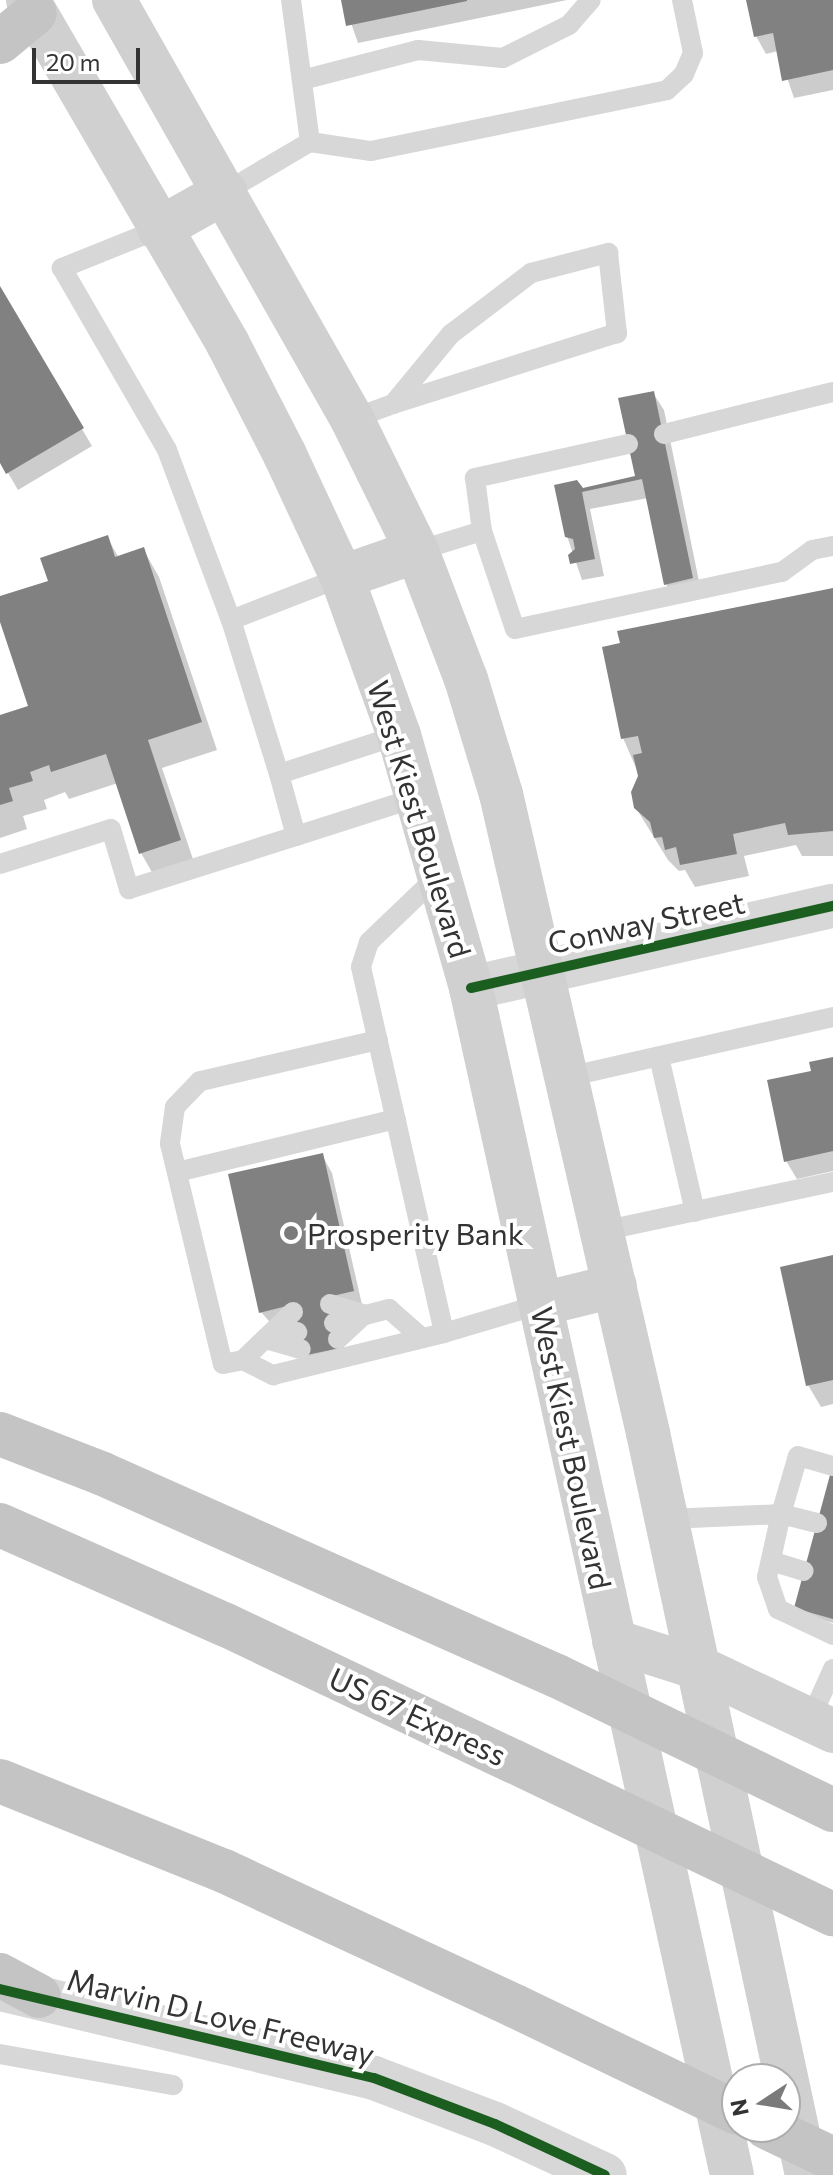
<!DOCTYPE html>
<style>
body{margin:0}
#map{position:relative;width:833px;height:2175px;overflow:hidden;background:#fff;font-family:Commissioner,sans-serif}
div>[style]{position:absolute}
.shadow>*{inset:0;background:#0003}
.building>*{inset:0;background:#818181}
.service>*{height:20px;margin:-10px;padding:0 10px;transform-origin:10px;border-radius:10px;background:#d7d7d7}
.tertiary>*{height:44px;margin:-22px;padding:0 22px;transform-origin:22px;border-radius:22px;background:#d7d7d7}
.secondary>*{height:44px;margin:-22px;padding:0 22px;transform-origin:22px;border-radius:22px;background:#d0d0d0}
.motorway>*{height:44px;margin:-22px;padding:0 22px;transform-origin:22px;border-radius:22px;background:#c4c4c4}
.motorway-bridge>*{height:44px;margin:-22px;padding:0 22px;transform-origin:22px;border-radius:22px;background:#c4c4c4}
.cycleway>*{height:10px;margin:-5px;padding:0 5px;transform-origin:5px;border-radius:5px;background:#1b5e20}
.dots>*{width:22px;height:22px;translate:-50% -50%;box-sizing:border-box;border:4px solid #fff;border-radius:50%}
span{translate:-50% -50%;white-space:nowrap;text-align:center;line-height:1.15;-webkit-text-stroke:8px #fff;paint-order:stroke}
.street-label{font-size:30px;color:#333}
.poi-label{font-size:30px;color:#333}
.left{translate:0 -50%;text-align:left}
.north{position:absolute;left:721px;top:2063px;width:80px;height:80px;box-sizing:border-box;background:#fff;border:2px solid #adadad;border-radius:50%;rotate:258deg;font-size:22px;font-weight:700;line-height:32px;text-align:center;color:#333}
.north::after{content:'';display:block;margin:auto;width:28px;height:36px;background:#7a7a7a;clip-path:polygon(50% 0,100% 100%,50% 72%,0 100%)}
.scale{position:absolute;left:32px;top:48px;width:108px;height:36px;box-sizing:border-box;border:4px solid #333;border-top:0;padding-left:10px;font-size:24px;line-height:28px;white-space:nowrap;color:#333;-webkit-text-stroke:6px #fff;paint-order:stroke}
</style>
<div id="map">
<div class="shadow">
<i style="clip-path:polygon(343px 0,567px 0,358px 43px)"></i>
<i style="clip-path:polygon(748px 0,833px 0,833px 90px,794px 98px,778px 51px,766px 54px,756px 36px)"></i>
<i style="clip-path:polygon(0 290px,92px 446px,18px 490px,0 459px)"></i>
<i style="clip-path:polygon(653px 393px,664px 410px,702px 596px,676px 602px,666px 584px,648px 498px,590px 509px,604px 576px,582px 580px,567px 536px,582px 490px,637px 478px)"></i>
<i style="clip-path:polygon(107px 537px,119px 558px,143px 549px,159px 577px,217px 750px,162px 768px,196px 868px,157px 881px,141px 853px,118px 783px,69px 799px,65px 792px,44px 800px,47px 809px,23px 816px,27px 829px,0 838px,0 717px,30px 707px,0 616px,0 599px,50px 582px)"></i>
<i style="clip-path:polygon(833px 590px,833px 856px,802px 856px,796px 845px,744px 856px,749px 876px,695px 887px,685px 870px,679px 871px,668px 860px,636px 808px,640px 777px,623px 738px)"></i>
<i style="clip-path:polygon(833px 1059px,833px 1171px,797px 1179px,786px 1161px,813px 1072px)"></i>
<i style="clip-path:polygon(322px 1155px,332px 1173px,363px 1309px,337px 1315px,348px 1365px,314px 1373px,261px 1312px)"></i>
<i style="clip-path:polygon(833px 1258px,833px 1404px,821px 1407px,808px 1385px)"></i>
<i style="clip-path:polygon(833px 1478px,833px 1623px,799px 1613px)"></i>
</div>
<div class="building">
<i style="clip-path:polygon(341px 0,467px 0,467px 1px,346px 26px)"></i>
<i style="clip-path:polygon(746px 0,833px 0,833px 70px,782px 81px,773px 33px,754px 37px)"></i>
<i style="clip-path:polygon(0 286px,84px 428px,6px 474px,0 463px)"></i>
<i style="clip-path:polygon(654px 391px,693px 578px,664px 585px,642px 479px,582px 492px,595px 559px,570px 564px,568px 555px,575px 549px,573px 539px,565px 537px,554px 485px,577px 480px,583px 488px,635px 476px,618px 398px)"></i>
<i style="clip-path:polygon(108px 535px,115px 557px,144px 547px,202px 722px,148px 740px,181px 840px,139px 854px,106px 754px,51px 772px,49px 765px,30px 772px,33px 781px,9px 788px,13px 801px,0 805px,0 715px,28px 706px,0 622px,0 596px,48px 581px,40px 558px)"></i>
<i style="clip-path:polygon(833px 588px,833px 831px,788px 835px,785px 823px,733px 834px,737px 854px,680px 865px,676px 847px,665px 850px,662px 837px,654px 838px,650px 822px,634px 808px,631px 792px,638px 776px,633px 755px,642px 753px,638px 736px,621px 739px,602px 647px,620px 643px,617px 631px)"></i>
<i style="clip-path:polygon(833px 1057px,833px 1151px,784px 1162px,767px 1080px,811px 1071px,809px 1062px)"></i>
<i style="clip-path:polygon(323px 1153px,354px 1291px,328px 1297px,340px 1348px,302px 1356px,291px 1305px,259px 1313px,228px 1174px)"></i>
<i style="clip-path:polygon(833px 1255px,833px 1380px,806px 1386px,780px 1267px)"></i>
<i style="clip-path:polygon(830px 1475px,833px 1476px,833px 1619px,794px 1608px)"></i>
</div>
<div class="service">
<i style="left:302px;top:80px;width:120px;rotate:-14.5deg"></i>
<i style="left:418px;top:50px;width:85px;rotate:5.4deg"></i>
<i style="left:503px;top:58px;width:74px;rotate:-26.6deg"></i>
<i style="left:569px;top:25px;width:33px;rotate:-49deg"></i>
<i style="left:310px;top:142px;width:62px;rotate:8.4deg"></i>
<i style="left:371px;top:151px;width:302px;rotate:-11.6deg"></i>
<i style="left:667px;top:90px;width:23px;rotate:-43deg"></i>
<i style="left:684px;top:74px;width:23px;rotate:-67deg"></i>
<i style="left:693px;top:53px;width:54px;rotate:-101.7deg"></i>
<i style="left:225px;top:192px;width:99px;rotate:-30.5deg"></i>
<i style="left:310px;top:142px;width:143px;rotate:-97.6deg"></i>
<i style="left:159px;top:229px;width:105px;rotate:158.1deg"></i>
<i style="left:62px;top:268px;width:210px;rotate:60deg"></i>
<i style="left:167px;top:450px;width:182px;rotate:69.4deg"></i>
<i style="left:231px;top:620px;width:161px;rotate:72.7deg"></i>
<i style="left:352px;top:419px;width:44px;rotate:-20.1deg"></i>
<i style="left:393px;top:404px;width:91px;rotate:-50.4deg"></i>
<i style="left:451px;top:334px;width:101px;rotate:-37.3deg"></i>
<i style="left:531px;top:273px;width:80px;rotate:-14.6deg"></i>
<i style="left:608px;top:253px;width:81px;rotate:83.6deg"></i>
<i style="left:617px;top:333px;width:235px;rotate:162.4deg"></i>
<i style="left:664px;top:434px;width:174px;rotate:-14deg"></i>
<i style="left:628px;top:444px;width:157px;rotate:167.5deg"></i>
<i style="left:475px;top:478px;width:53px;rotate:82.5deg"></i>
<i style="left:482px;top:531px;width:103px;rotate:71.4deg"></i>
<i style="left:515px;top:629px;width:273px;rotate:-12.1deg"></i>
<i style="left:782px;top:572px;width:37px;rotate:-36deg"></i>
<i style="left:812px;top:550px;width:21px;rotate:-11deg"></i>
<i style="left:417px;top:551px;width:68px;rotate:-17.1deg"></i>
<i style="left:231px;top:620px;width:119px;rotate:-21.2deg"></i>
<i style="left:296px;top:836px;width:128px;rotate:-17.7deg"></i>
<i style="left:0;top:864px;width:116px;rotate:-17.5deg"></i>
<i style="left:111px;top:829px;width:63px;rotate:73.3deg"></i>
<i style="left:129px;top:889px;width:175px;rotate:-17.6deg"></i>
<i style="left:296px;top:836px;width:64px;rotate:-105.3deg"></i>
<i style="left:279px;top:774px;width:126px;rotate:-18deg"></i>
<i style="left:440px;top:874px;width:98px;rotate:136.2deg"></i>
<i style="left:369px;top:942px;width:26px;rotate:108deg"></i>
<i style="left:361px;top:967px;width:375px;rotate:77.2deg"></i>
<i style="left:444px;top:1333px;width:101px;rotate:-16.6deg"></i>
<i style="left:378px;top:1040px;width:183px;rotate:167deg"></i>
<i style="left:200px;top:1081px;width:36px;rotate:134deg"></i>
<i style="left:175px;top:1107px;width:37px;rotate:98deg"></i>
<i style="left:170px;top:1144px;width:226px;rotate:76.5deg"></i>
<i style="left:223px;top:1364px;width:20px;rotate:-11deg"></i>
<i style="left:243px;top:1360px;width:34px;rotate:27deg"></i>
<i style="left:273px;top:1375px;width:176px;rotate:-13.8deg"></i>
<i style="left:659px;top:1057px;width:159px;rotate:76.9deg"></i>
<i style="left:567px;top:1077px;width:273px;rotate:-12.7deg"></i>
<i style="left:177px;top:1172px;width:225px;rotate:-13.6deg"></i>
<i style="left:602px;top:1231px;width:236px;rotate:-12deg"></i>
<i style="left:330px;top:1304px;width:37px;rotate:17deg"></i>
<i style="left:334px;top:1323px;width:57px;rotate:-14.3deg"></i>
<i style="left:389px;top:1309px;width:44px;rotate:41.3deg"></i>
<i style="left:265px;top:1339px;width:39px;rotate:-44deg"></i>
<i style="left:338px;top:1339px;width:33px;rotate:-43deg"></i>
<i style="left:269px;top:1340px;width:33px;rotate:16deg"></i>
<i style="left:243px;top:1360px;width:30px;rotate:-44deg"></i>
<i style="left:265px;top:1339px;width:33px;rotate:-12deg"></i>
<i style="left:668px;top:1519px;width:113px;rotate:-2.5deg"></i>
<i style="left:781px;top:1514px;width:60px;rotate:-73.7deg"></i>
<i style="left:798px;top:1456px;width:36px;rotate:16deg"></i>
<i style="left:817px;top:1523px;width:37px;rotate:-166deg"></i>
<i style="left:781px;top:1514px;width:65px;rotate:102.5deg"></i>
<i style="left:767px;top:1577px;width:34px;rotate:71deg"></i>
<i style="left:778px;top:1609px;width:61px;rotate:25.3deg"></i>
<i style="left:771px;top:1561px;width:34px;rotate:17deg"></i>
<i style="left:810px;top:1720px;width:56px;rotate:-65.7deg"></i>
<i style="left:0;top:2054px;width:176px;rotate:10.2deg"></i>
</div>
<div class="tertiary">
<i style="left:471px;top:988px;width:371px;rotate:-12.8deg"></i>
<i style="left:1px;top:1989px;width:383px;rotate:13.4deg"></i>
<i style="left:374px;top:2078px;width:129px;rotate:20.8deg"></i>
<i style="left:495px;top:2124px;width:121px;rotate:24.9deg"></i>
</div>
<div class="secondary">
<i style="left:28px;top:0;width:398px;rotate:59.8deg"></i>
<i style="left:228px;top:344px;width:125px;rotate:62.8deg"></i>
<i style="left:285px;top:455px;width:135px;rotate:65deg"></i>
<i style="left:342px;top:577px;width:168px;rotate:70.2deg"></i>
<i style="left:399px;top:735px;width:263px;rotate:74.1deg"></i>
<i style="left:471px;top:988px;width:1215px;rotate:77.6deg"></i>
<i style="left:114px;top:0;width:482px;rotate:60.4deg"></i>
<i style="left:352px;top:419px;width:147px;rotate:63.8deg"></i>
<i style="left:417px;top:551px;width:137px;rotate:69.1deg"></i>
<i style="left:466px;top:679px;width:120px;rotate:73.1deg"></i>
<i style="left:501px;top:794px;width:656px;rotate:77.04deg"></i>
<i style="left:648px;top:1433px;width:759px;rotate:77.91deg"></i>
<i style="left:159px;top:229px;width:76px;rotate:-29.3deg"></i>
<i style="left:342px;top:577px;width:79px;rotate:-19.1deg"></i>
<i style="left:541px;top:1304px;width:76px;rotate:-13.7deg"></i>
<i style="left:614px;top:1641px;width:92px;rotate:17.7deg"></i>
<i style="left:702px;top:1669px;width:145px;rotate:25.3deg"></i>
</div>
<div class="motorway">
<i style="left:0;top:42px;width:45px;rotate:-39.6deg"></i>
<i style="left:0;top:1434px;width:110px;rotate:21.2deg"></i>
<i style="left:103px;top:1474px;width:497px;rotate:24deg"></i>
<i style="left:0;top:1525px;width:247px;rotate:23.9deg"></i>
<i style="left:226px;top:1625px;width:318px;rotate:25.4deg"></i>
<i style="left:0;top:1781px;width:241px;rotate:21.9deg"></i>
<i style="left:224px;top:1871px;width:321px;rotate:24.9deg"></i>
<i style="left:0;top:1975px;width:44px;rotate:28.3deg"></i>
</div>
<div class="motorway-bridge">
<i style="left:557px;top:1676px;width:307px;rotate:25.9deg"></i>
<i style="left:513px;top:1761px;width:355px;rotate:25.6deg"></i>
<i style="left:515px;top:2006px;width:246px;rotate:25.7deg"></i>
<i style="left:766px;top:2127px;width:74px;rotate:25.5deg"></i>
</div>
<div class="cycleway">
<i style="left:471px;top:988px;width:371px;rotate:-12.8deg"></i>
<i style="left:0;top:1989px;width:384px;rotate:13.4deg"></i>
<i style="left:374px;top:2078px;width:129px;rotate:20.8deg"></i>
<i style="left:495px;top:2124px;width:121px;rotate:24.9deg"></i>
</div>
<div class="dots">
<i style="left:291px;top:1233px;background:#7a7a7a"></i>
</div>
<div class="street-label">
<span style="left:420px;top:819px;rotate:73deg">West Kiest Boulevard</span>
<span style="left:646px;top:922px;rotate:-12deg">Conway Street</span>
<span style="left:572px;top:1448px;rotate:78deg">West Kiest Boulevard</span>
<span style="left:418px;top:1716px;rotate:25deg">US 67 Express</span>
<span style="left:221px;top:2016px;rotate:14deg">Marvin D Love Freeway</span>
</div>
<div class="poi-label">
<span class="left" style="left:307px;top:1233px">Prosperity Bank</span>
</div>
<div class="north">N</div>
<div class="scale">20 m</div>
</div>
